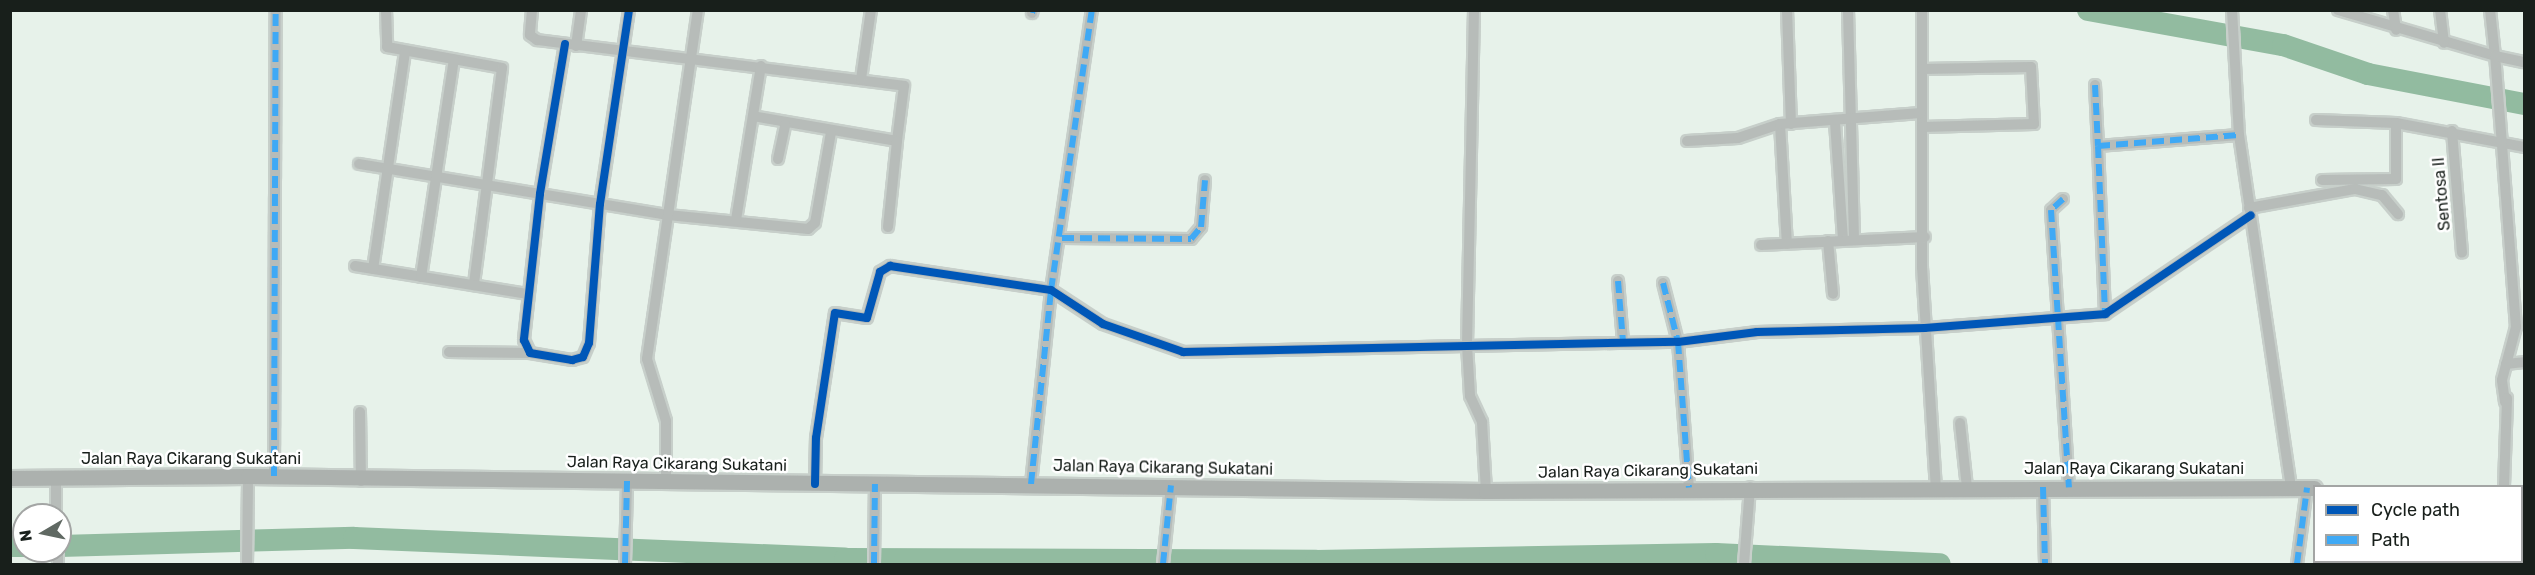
<!DOCTYPE html>
<style>
body{margin:0}
#map{position:relative;width:2535px;height:575px;overflow:hidden;background:#e7f2ea;font-family:Rubik,sans-serif}
div>[style]{position:absolute}
.river>*{height:22px;margin:-11px;padding:0 11px;transform-origin:11px;border-radius:11px;background:#92bba0}
.roads{filter:drop-shadow(2px 0 #c7cfca) drop-shadow(-2px 0 #c7cfca) drop-shadow(0 2px #c7cfca) drop-shadow(0 -2px #c7cfca)}
.street>*{height:10px;margin:-5px;padding:0 5px;transform-origin:5px;border-radius:5px;background:#b7bcb9}
.secondary>*{height:15px;margin:-7.5px;padding:0 7.5px;transform-origin:7.5px;border-radius:7.5px;background:#acb1ae}
.quiet>*{height:6px;margin-top:-3px;transform-origin:0;background:repeating-linear-gradient(90deg,#3fa9f5 0 12px,transparent 0 18px)}
.cycleway>*{height:8px;margin:-4px;padding:0 4px;transform-origin:4px;border-radius:4px;background:#0057b8}
span{translate:-50% -50%;white-space:nowrap;text-align:center;line-height:1.15;-webkit-text-stroke:5px #fff;paint-order:stroke}
.street-label{font-size:16px;color:#181f1b}
.frame{position:absolute;inset:0;border:12px solid #181f1b;pointer-events:none}
.legend{position:absolute;left:2313px;top:485px;width:210px;height:78px;box-sizing:border-box;background:#fff;border:2px solid #a3a5a4;margin:0;padding:8px 10px;list-style:none;font-size:18px;color:#181f1b}
.legend li{display:flex;align-items:center;gap:12px;height:30px}
.legend b{width:30px;border:2px solid #a3a5a4}
.north{position:absolute;left:12px;top:503px;width:60px;height:60px;box-sizing:border-box;background:#fff;border:2px solid #a3a5a4;border-radius:50%;rotate:261deg;font-size:16px;font-weight:700;line-height:24px;text-align:center;color:#181f1b}
.north::after{content:'';display:block;margin:auto;width:21px;height:27px;background:#606963;clip-path:polygon(50% 0,100% 100%,50% 72%,0 100%)}
</style>
<div id="map">
<div class="river">
<i style="left:2088px;top:10px;width:198px;rotate:10.2deg"></i>
<i style="left:2283px;top:45px;width:90px;rotate:18.8deg"></i>
<i style="left:2368px;top:74px;width:159px;rotate:10.9deg"></i>
<i style="left:10px;top:546px;width:14px"></i>
<i style="left:60px;top:546px;width:294px;rotate:-1.6deg"></i>
<i style="left:354px;top:538px;width:491px;rotate:2.4deg"></i>
<i style="left:845px;top:559px;width:471px;rotate:0.2deg"></i>
<i style="left:1316px;top:561px;width:400px;rotate:-1deg"></i>
<i style="left:1716px;top:554px;width:224px;rotate:2.6deg"></i>
</div>
<div class="roads">
<div class="street">
<i style="left:386px;top:10px;width:37px;rotate:88deg"></i>
<i style="left:387px;top:47px;width:117px;rotate:10.3deg"></i>
<i style="left:502px;top:68px;width:219px;rotate:97.4deg"></i>
<i style="left:532px;top:10px;width:25px;rotate:95deg"></i>
<i style="left:530px;top:35px;width:9px;rotate:36deg"></i>
<i style="left:537px;top:40px;width:370px;rotate:7.1deg"></i>
<i style="left:904px;top:86px;width:55px;rotate:97.3deg"></i>
<i style="left:897px;top:141px;width:146px;rotate:-170.2deg"></i>
<i style="left:1474px;top:10px;width:335px;rotate:91.2deg"></i>
<i style="left:1467px;top:345px;width:51px;rotate:86.6deg"></i>
<i style="left:1470px;top:396px;width:29px;rotate:65deg"></i>
<i style="left:1482px;top:422px;width:69px;rotate:86.7deg"></i>
<i style="left:1787px;top:10px;width:114px;rotate:88deg"></i>
<i style="left:1848px;top:10px;width:230px;rotate:88.5deg"></i>
<i style="left:1922px;top:10px;width:257px;rotate:90deg"></i>
<i style="left:1922px;top:267px;width:221px;rotate:86.4deg"></i>
<i style="left:2232px;top:10px;width:125px;rotate:86.8deg"></i>
<i style="left:2239px;top:135px;width:357px;rotate:81.6deg"></i>
<i style="left:2338px;top:10px;width:164px;rotate:16.3deg"></i>
<i style="left:2495px;top:56px;width:46px;rotate:-96.2deg"></i>
<i style="left:2393px;top:10px;width:20px;rotate:81deg"></i>
<i style="left:2440px;top:10px;width:33px;rotate:83deg"></i>
<i style="left:1032px;top:13px;width:3px;rotate:-72deg"></i>
<i style="left:565px;top:44px;width:152px;rotate:99.5deg"></i>
<i style="left:540px;top:194px;width:147px;rotate:96.3deg"></i>
<i style="left:524px;top:340px;width:14px;rotate:65deg"></i>
<i style="left:530px;top:353px;width:43px;rotate:9.5deg"></i>
<i style="left:572px;top:360px;width:11px;rotate:-15deg"></i>
<i style="left:583px;top:357px;width:15px;rotate:-67deg"></i>
<i style="left:589px;top:343px;width:139px;rotate:-85.5deg"></i>
<i style="left:600px;top:204px;width:196px;rotate:-81.5deg"></i>
<i style="left:576px;top:46px;width:36px;rotate:-82deg"></i>
<i style="left:1922px;top:69px;width:109px;rotate:-1.1deg"></i>
<i style="left:2031px;top:67px;width:57px;rotate:87deg"></i>
<i style="left:2034px;top:124px;width:112px;rotate:178.5deg"></i>
<i style="left:861px;top:79px;width:70px;rotate:-81.8deg"></i>
<i style="left:2095px;top:85px;width:61px;rotate:87.2deg"></i>
<i style="left:2098px;top:146px;width:141px;rotate:-4.5deg"></i>
<i style="left:2316px;top:120px;width:80px;rotate:2.1deg"></i>
<i style="left:2396px;top:123px;width:130px;rotate:10.6deg"></i>
<i style="left:1835px;top:122px;width:118px;rotate:86.1deg"></i>
<i style="left:1780px;top:124px;width:120px;rotate:86.7deg"></i>
<i style="left:2452px;top:131px;width:122px;rotate:85.3deg"></i>
<i style="left:1687px;top:141px;width:51px;rotate:-3.4deg"></i>
<i style="left:1738px;top:138px;width:44px;rotate:-18.4deg"></i>
<i style="left:1780px;top:124px;width:141px;rotate:-4.5deg"></i>
<i style="left:2098px;top:146px;width:168px;rotate:87.6deg"></i>
<i style="left:778px;top:159px;width:35px;rotate:-78deg"></i>
<i style="left:359px;top:164px;width:313px;rotate:9.4deg"></i>
<i style="left:668px;top:215px;width:141px;rotate:5.7deg"></i>
<i style="left:808px;top:229px;width:9px;rotate:-41deg"></i>
<i style="left:815px;top:223px;width:92px;rotate:-80deg"></i>
<i style="left:2322px;top:180px;width:74px;rotate:-0.8deg"></i>
<i style="left:2396px;top:179px;width:56px;rotate:-90deg"></i>
<i style="left:2063px;top:199px;width:16px;rotate:137deg"></i>
<i style="left:2051px;top:210px;width:278px;rotate:86.3deg"></i>
<i style="left:2249px;top:208px;width:108px;rotate:-10.2deg"></i>
<i style="left:2355px;top:189px;width:28px;rotate:13deg"></i>
<i style="left:2382px;top:195px;width:25px;rotate:50deg"></i>
<i style="left:736px;top:220px;width:156px;rotate:-80.8deg"></i>
<i style="left:888px;top:227px;width:86px;rotate:-84deg"></i>
<i style="left:1062px;top:238px;width:129px;rotate:0.4deg"></i>
<i style="left:1191px;top:239px;width:16px;rotate:-50deg"></i>
<i style="left:1201px;top:227px;width:47px;rotate:-85.1deg"></i>
<i style="left:1828px;top:241px;width:53px;rotate:84.6deg"></i>
<i style="left:1761px;top:245px;width:164px;rotate:-2.8deg"></i>
<i style="left:355px;top:266px;width:174px;rotate:9.2deg"></i>
<i style="left:373px;top:269px;width:218px;rotate:-81.6deg"></i>
<i style="left:421px;top:277px;width:220px;rotate:-81.4deg"></i>
<i style="left:1618px;top:281px;width:61px;rotate:85.3deg"></i>
<i style="left:1663px;top:283px;width:61px;rotate:75.7deg"></i>
<i style="left:1678px;top:342px;width:146px;rotate:85.7deg"></i>
<i style="left:449px;top:352px;width:81px;rotate:0.7deg"></i>
<i style="left:2506px;top:364px;width:18px;rotate:-6deg"></i>
<i style="left:2505px;top:402px;width:22px;rotate:-98deg"></i>
<i style="left:2502px;top:380px;width:55px;rotate:-75.2deg"></i>
<i style="left:2516px;top:327px;width:272px;rotate:-94.4deg"></i>
<i style="left:2495px;top:56px;width:30px;rotate:12deg"></i>
<i style="left:360px;top:412px;width:69px;rotate:89.2deg"></i>
<i style="left:1960px;top:423px;width:64px;rotate:83.8deg"></i>
<i style="left:56px;top:476px;width:39px;rotate:90deg"></i>
<i style="left:274px;top:476px;width:466px;rotate:-89.8deg"></i>
<i style="left:666px;top:481px;width:60px;rotate:-90deg"></i>
<i style="left:666px;top:421px;width:65px;rotate:-107deg"></i>
<i style="left:647px;top:359px;width:353px;rotate:-81.7deg"></i>
<i style="left:815px;top:484px;width:46px;rotate:-88.8deg"></i>
<i style="left:816px;top:438px;width:126px;rotate:-81.4deg"></i>
<i style="left:835px;top:313px;width:32px;rotate:9deg"></i>
<i style="left:867px;top:318px;width:48px;rotate:-74.2deg"></i>
<i style="left:880px;top:272px;width:12px;rotate:-31deg"></i>
<i style="left:890px;top:266px;width:163px;rotate:8.5deg"></i>
<i style="left:1051px;top:290px;width:62px;rotate:33.2deg"></i>
<i style="left:1103px;top:324px;width:85px;rotate:19.3deg"></i>
<i style="left:1183px;top:352px;width:495px;rotate:-1.2deg"></i>
<i style="left:1678px;top:342px;width:80px;rotate:-7.2deg"></i>
<i style="left:1757px;top:332px;width:168px;rotate:-1.4deg"></i>
<i style="left:1925px;top:328px;width:181px;rotate:-4.4deg"></i>
<i style="left:2105px;top:314px;width:176px;rotate:-34.1deg"></i>
<i style="left:1031px;top:484px;width:195px;rotate:-84.1deg"></i>
<i style="left:1051px;top:290px;width:283px;rotate:-81.7deg"></i>
<i style="left:2504px;top:486px;width:88px;rotate:-88deg"></i>
<i style="left:2043px;top:487px;width:77px;rotate:88.5deg"></i>
<i style="left:58px;top:551px;width:13px;rotate:90deg"></i>
<i style="left:247px;top:564px;width:88px;rotate:-89.3deg"></i>
<i style="left:625px;top:564px;width:83px;rotate:-88.6deg"></i>
<i style="left:874px;top:564px;width:80px;rotate:-89.3deg"></i>
<i style="left:1163px;top:564px;width:79px;rotate:-84.2deg"></i>
<i style="left:1744px;top:564px;width:77px;rotate:-85.5deg"></i>
<i style="left:2297px;top:564px;width:77px;rotate:-82.5deg"></i>
</div>
<div class="secondary">
<i style="left:10px;top:478px;width:238px;rotate:-0.5deg"></i>
<i style="left:248px;top:476px;width:1238px;rotate:0.69deg"></i>
<i style="left:1486px;top:491px;width:828px;rotate:-0.21deg"></i>
<i style="left:2522px;top:494px;width:2px"></i>
</div>
</div>
<div class="quiet">
<i style="left:1032px;top:13px;width:3px;rotate:-72deg"></i>
<i style="left:2095px;top:85px;width:61px;rotate:87.2deg"></i>
<i style="left:2098px;top:146px;width:141px;rotate:-4.5deg"></i>
<i style="left:2098px;top:146px;width:168px;rotate:87.6deg"></i>
<i style="left:2063px;top:199px;width:16px;rotate:137deg"></i>
<i style="left:2051px;top:210px;width:278px;rotate:86.3deg"></i>
<i style="left:1062px;top:238px;width:129px;rotate:0.4deg"></i>
<i style="left:1191px;top:239px;width:16px;rotate:-50deg"></i>
<i style="left:1201px;top:227px;width:47px;rotate:-85.1deg"></i>
<i style="left:1618px;top:281px;width:61px;rotate:85.3deg"></i>
<i style="left:1663px;top:283px;width:61px;rotate:75.7deg"></i>
<i style="left:1678px;top:342px;width:146px;rotate:85.7deg"></i>
<i style="left:274px;top:476px;width:466px;rotate:-89.8deg"></i>
<i style="left:1031px;top:484px;width:195px;rotate:-84.1deg"></i>
<i style="left:1051px;top:290px;width:283px;rotate:-81.7deg"></i>
<i style="left:2043px;top:487px;width:77px;rotate:88.5deg"></i>
<i style="left:625px;top:564px;width:83px;rotate:-88.6deg"></i>
<i style="left:874px;top:564px;width:80px;rotate:-89.3deg"></i>
<i style="left:1163px;top:564px;width:79px;rotate:-84.2deg"></i>
<i style="left:2297px;top:564px;width:77px;rotate:-82.5deg"></i>
</div>
<div class="cycleway">
<i style="left:565px;top:44px;width:152px;rotate:99.5deg"></i>
<i style="left:540px;top:194px;width:147px;rotate:96.3deg"></i>
<i style="left:524px;top:340px;width:14px;rotate:65deg"></i>
<i style="left:530px;top:353px;width:43px;rotate:9.5deg"></i>
<i style="left:572px;top:360px;width:11px;rotate:-15deg"></i>
<i style="left:583px;top:357px;width:15px;rotate:-67deg"></i>
<i style="left:589px;top:343px;width:139px;rotate:-85.5deg"></i>
<i style="left:600px;top:204px;width:196px;rotate:-81.5deg"></i>
<i style="left:815px;top:484px;width:46px;rotate:-88.8deg"></i>
<i style="left:816px;top:438px;width:126px;rotate:-81.4deg"></i>
<i style="left:835px;top:313px;width:32px;rotate:9deg"></i>
<i style="left:867px;top:318px;width:48px;rotate:-74.2deg"></i>
<i style="left:880px;top:272px;width:12px;rotate:-31deg"></i>
<i style="left:890px;top:266px;width:163px;rotate:8.5deg"></i>
<i style="left:1051px;top:290px;width:62px;rotate:33.2deg"></i>
<i style="left:1103px;top:324px;width:85px;rotate:19.3deg"></i>
<i style="left:1183px;top:352px;width:495px;rotate:-1.2deg"></i>
<i style="left:1678px;top:342px;width:80px;rotate:-7.2deg"></i>
<i style="left:1757px;top:332px;width:168px;rotate:-1.4deg"></i>
<i style="left:1925px;top:328px;width:181px;rotate:-4.4deg"></i>
<i style="left:2105px;top:314px;width:176px;rotate:-34.1deg"></i>
</div>
<div class="street-label">
<span style="left:2442px;top:194px;rotate:-95deg">Sentosa II</span>
<span style="left:191px;top:459px">Jalan Raya Cikarang Sukatani</span>
<span style="left:677px;top:464px;rotate:1deg">Jalan Raya Cikarang Sukatani</span>
<span style="left:1163px;top:468px;rotate:1deg">Jalan Raya Cikarang Sukatani</span>
<span style="left:2134px;top:469px">Jalan Raya Cikarang Sukatani</span>
<span style="left:1648px;top:471px;rotate:-1deg">Jalan Raya Cikarang Sukatani</span>
</div>
<div class="frame"></div>
<ul class="legend">
<li><b style="height:8px;background:#0057b8"></b>Cycle path</li>
<li><b style="height:8px;background:#3fa9f5"></b>Path</li>
</ul>
<div class="north">N</div>
</div>
